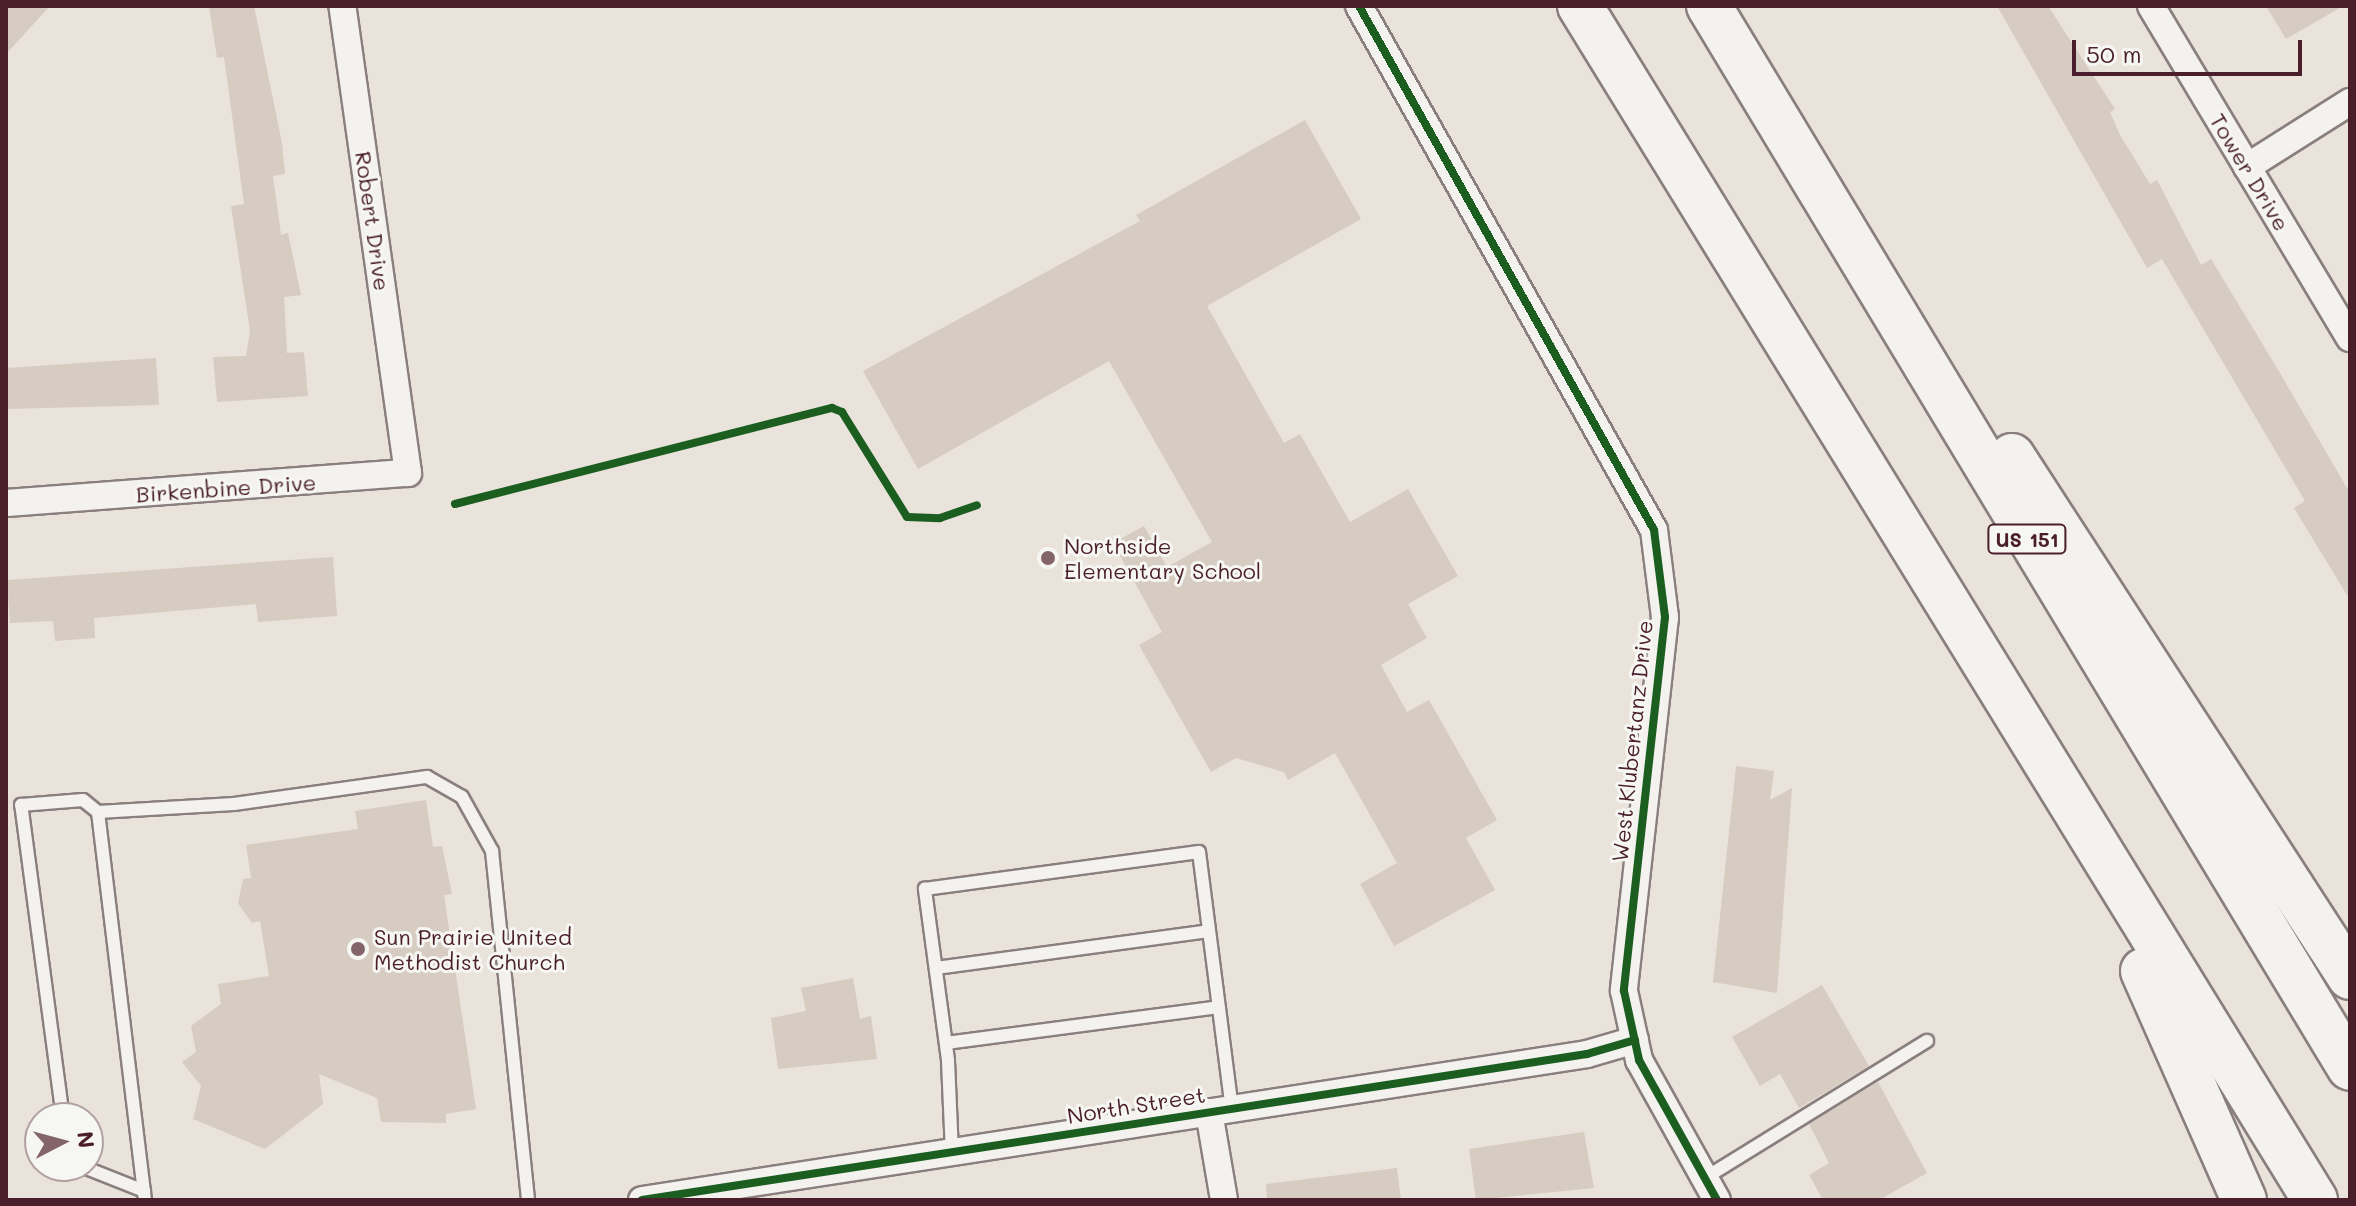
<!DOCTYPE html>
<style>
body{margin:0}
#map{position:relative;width:2356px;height:1206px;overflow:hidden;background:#e9e3db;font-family:Mali,sans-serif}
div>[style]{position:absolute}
.building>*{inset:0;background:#d6ccc1}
.path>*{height:5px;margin-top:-2.5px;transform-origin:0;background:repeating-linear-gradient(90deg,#b4afae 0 8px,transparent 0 14px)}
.roads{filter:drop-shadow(2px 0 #8a7f7e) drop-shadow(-2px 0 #8a7f7e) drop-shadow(0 2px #8a7f7e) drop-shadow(0 -2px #8a7f7e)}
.lane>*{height:12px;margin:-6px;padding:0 6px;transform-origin:6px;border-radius:6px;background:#f3f2ef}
.street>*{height:26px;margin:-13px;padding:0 13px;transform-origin:13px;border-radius:13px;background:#f3f2ef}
.highway>*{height:44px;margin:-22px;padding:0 22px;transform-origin:22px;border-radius:22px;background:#f3f2ef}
.cycleway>*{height:8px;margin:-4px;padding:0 4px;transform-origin:4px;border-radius:4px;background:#1b5e20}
.dots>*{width:22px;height:22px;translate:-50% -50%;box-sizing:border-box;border:4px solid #f6f6f2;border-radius:50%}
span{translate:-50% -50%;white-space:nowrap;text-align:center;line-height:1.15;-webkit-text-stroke:6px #f6f6f2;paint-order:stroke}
.shield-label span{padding:2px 6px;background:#f6f6f2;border:2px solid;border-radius:6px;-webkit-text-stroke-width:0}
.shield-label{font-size:20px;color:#4a1f2b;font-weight:700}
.street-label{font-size:22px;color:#4a1f2b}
.poi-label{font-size:22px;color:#4a1f2b}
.left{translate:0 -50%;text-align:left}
.frame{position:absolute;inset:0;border:8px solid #4a1f2b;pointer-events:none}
.north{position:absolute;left:24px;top:1102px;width:80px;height:80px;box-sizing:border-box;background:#f6f6f2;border:2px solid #b1a0a2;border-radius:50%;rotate:84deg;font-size:22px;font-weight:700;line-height:32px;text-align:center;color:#4a1f2b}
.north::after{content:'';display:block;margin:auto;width:28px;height:36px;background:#826469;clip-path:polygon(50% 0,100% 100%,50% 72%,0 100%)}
.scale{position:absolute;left:2072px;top:40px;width:230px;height:36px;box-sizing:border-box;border:4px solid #4a1f2b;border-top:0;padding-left:10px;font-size:24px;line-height:28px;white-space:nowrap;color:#4a1f2b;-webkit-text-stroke:6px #f6f6f2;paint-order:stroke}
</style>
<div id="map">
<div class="building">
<i style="clip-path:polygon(6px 6px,50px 6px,6px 54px)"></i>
<i style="clip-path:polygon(209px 6px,254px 6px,282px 143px,285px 174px,273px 176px,281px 235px,288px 233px,301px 295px,284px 297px,287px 353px,304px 352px,308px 396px,217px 402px,213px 357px,246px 356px,250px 331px,231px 206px,244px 204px,224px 57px,217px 58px)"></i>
<i style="clip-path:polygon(1997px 6px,2048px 6px,2115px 109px,2110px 112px,2120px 135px,2150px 184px,2157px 180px,2201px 265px,2211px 259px,2277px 368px,2350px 493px,2350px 600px,2294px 508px,2305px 501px,2162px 259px,2147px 268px)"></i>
<i style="clip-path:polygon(2266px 6px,2343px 6px,2286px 39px)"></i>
<i style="clip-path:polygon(1305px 120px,1361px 219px,1207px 306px,1284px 443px,1300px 434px,1350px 522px,1408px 489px,1458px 576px,1408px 604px,1427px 638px,1381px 665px,1407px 712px,1429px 700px,1497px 820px,1466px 838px,1495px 890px,1394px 946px,1360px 884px,1397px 863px,1335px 753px,1288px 780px,1284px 772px,1236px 758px,1211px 772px,1139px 645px,1162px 632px,1113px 543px,1144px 526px,1167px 567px,1212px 542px,1109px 361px,918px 469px,863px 371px,1140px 221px,1136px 215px)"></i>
<i style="clip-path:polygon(156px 358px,159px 405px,6px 409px,6px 368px)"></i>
<i style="clip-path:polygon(333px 557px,337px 616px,258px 622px,256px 604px,94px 618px,95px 638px,55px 641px,53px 621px,10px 623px,7px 580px)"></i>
<i style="clip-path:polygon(1736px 766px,1774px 771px,1770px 800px,1792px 788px,1777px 993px,1713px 982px)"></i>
<i style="clip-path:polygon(426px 800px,433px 847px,442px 846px,452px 894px,444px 895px,476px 1109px,446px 1114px,446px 1123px,381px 1122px,377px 1098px,319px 1074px,323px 1104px,265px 1149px,193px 1119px,201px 1086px,182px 1062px,196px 1052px,191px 1026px,221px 1004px,218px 984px,269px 976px,260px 921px,252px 923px,238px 903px,243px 879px,251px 878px,246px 845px,358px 829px,355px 811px)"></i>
<i style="clip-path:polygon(853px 978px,860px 1019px,871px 1016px,877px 1059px,778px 1069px,771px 1018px,806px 1011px,801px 988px)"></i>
<i style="clip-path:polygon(1822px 985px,1869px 1066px,1799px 1108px,1780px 1074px,1760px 1086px,1732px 1037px)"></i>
<i style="clip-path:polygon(1878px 1082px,1927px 1173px,1879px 1200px,1823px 1200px,1809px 1175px,1829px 1163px,1809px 1124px)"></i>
<i style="clip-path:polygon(1584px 1132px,1594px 1188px,1476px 1200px,1469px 1149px)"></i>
<i style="clip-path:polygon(1397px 1168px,1401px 1200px,1267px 1200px,1266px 1184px)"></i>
</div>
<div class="path">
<i style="left:455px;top:504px;width:389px;rotate:-14.3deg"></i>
<i style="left:832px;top:408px;width:11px;rotate:22deg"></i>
<i style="left:842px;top:412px;width:123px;rotate:58.2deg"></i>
<i style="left:907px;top:517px;width:33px;rotate:2deg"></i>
<i style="left:940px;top:518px;width:39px;rotate:-19deg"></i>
</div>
<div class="roads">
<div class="lane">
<i style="left:98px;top:812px;width:136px;rotate:-3.4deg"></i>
<i style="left:234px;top:804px;width:195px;rotate:-8deg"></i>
<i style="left:427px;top:777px;width:40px;rotate:29.7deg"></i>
<i style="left:462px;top:797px;width:62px;rotate:60.9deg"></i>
<i style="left:492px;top:851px;width:351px;rotate:84.1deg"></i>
<i style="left:936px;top:968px;width:275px;rotate:-7.7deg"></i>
<i style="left:946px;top:1043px;width:275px;rotate:-7.5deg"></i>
<i style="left:63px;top:1118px;width:316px;rotate:-97.6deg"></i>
<i style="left:21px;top:805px;width:62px;rotate:-4.6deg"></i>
<i style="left:83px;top:800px;width:19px;rotate:39deg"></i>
<i style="left:98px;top:812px;width:391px;rotate:83.1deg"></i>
<i style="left:952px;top:1153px;width:93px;rotate:-92.5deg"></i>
<i style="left:948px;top:1060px;width:173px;rotate:-97.7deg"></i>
<i style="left:925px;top:889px;width:276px;rotate:-7.7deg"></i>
<i style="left:1199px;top:852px;width:258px;rotate:82.7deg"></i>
<i style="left:81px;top:1166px;width:68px;rotate:21.6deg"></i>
<i style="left:1705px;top:1178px;width:261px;rotate:-31.7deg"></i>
</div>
<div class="street">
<i style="left:1359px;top:6px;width:601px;rotate:60.62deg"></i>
<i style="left:1654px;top:530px;width:88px;rotate:82.8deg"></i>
<i style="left:1665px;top:617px;width:376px;rotate:96.3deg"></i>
<i style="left:1624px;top:991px;width:71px;rotate:77.7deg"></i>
<i style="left:1639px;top:1060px;width:160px;rotate:60.9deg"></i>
<i style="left:2151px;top:6px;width:387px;rotate:59.1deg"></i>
<i style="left:2247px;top:167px;width:122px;rotate:-32.3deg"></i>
<i style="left:6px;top:503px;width:403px;rotate:-4.3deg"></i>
<i style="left:408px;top:473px;width:472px;rotate:-98deg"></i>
<i style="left:1209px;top:1112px;width:89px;rotate:80.3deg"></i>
<i style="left:642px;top:1200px;width:956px;rotate:-8.78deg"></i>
<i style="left:1587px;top:1054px;width:50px;rotate:-16.3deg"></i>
</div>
<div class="highway">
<i style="left:1580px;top:6px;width:1402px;rotate:58.38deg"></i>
<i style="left:1709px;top:6px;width:1240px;rotate:58.89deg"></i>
<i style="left:2012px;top:456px;width:621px;rotate:57.03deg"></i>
<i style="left:2143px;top:971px;width:250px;rotate:66.2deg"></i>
</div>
</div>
<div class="cycleway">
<i style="left:1359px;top:6px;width:601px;rotate:60.62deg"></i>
<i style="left:1654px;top:530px;width:88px;rotate:82.8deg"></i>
<i style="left:1665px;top:617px;width:376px;rotate:96.3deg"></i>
<i style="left:1624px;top:991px;width:71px;rotate:77.7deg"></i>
<i style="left:1639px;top:1060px;width:160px;rotate:60.9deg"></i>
<i style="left:455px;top:504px;width:389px;rotate:-14.3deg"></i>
<i style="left:832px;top:408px;width:11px;rotate:22deg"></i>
<i style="left:842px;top:412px;width:123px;rotate:58.2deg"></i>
<i style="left:907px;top:517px;width:33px;rotate:2deg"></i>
<i style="left:940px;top:518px;width:39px;rotate:-19deg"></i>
<i style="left:642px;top:1200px;width:956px;rotate:-8.78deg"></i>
<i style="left:1587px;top:1054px;width:50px;rotate:-16.3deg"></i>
</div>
<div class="dots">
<i style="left:1048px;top:558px;background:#826469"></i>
<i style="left:358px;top:949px;background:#826469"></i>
</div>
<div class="shield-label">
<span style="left:2027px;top:539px">US 151</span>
</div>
<div class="street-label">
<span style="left:2250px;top:172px;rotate:59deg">Tower Drive</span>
<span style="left:373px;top:221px;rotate:82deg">Robert Drive</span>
<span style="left:226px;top:488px;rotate:-4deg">Birkenbine Drive</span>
<span style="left:1632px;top:741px;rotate:-84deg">West Klubertanz Drive</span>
<span style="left:1136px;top:1105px;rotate:-9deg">North Street</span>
</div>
<div class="poi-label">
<span class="left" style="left:1064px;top:558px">Northside<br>Elementary School</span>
<span class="left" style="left:374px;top:949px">Sun Prairie United<br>Methodist Church</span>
</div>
<div class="frame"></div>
<div class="north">N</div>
<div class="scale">50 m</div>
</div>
